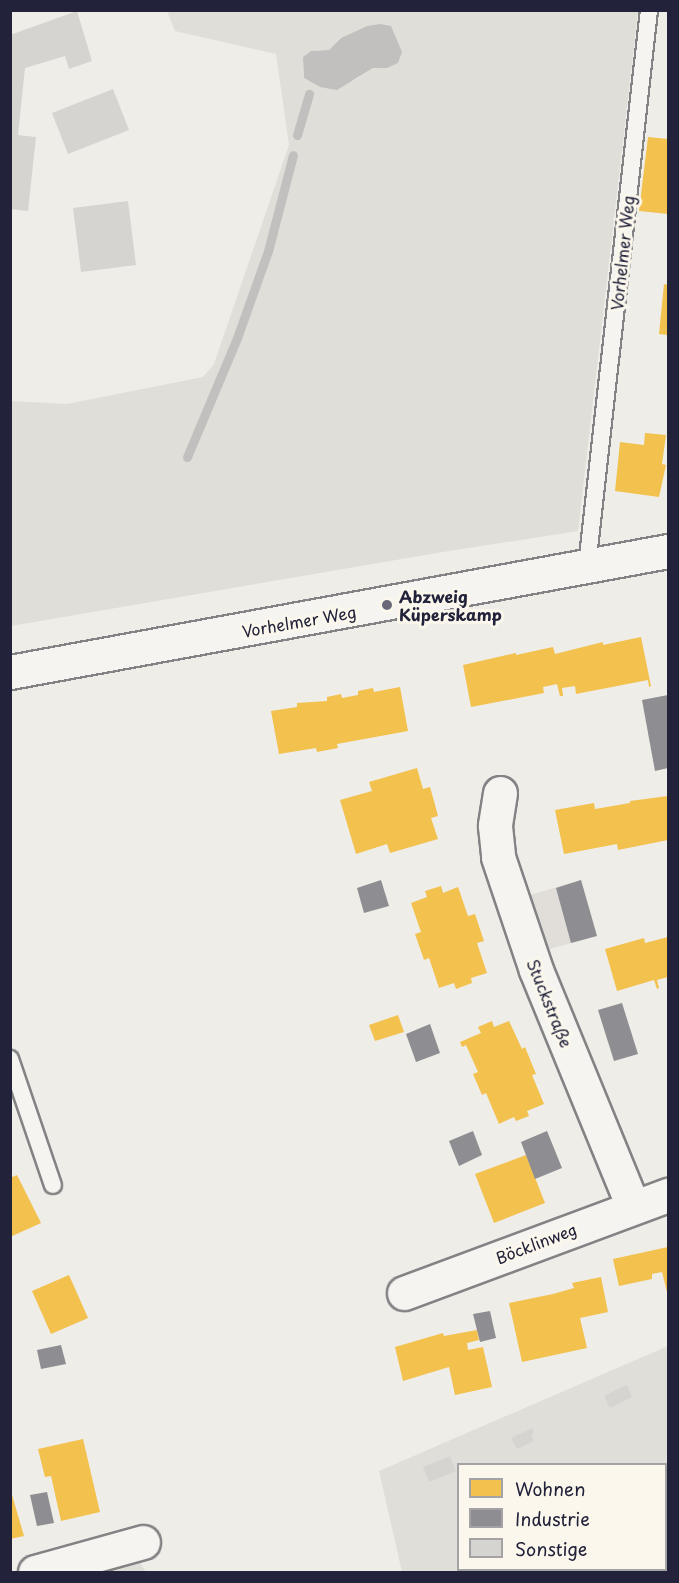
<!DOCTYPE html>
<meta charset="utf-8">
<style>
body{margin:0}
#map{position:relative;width:679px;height:1583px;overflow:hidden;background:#efede8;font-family:"Playpen Sans",sans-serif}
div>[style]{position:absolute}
.built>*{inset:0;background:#e1ded9}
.green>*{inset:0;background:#e0ded9}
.water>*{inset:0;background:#c2bfbf}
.homes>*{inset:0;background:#f2c14e}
.industry>*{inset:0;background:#8d8d92}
.stream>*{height:9px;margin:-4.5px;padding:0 4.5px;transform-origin:4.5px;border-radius:4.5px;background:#c2bfbf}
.building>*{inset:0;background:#d6d4d1}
.roads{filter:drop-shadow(2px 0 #838284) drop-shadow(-2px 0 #838284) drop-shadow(0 2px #838284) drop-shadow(0 -2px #838284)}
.lane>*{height:16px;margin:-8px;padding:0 8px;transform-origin:8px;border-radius:8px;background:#f5f4f0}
.street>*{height:33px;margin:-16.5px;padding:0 16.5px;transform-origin:16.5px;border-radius:16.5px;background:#f5f4f0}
.dots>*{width:16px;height:16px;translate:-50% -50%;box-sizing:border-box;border:3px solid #fbf7ec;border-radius:50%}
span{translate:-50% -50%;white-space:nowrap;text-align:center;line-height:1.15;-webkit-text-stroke:6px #fbf7ec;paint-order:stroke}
.street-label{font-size:16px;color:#22223b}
.poi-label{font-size:16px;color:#22223b;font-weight:700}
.left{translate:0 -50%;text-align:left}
.frame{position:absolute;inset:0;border:12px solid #22223b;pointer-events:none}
.legend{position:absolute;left:457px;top:1463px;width:210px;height:108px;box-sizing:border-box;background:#fbf7ec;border:2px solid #a4a2a5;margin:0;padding:8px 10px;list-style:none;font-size:18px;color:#22223b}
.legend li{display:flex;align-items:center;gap:12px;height:30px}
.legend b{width:30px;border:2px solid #a4a2a5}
</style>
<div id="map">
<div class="built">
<i style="clip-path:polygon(581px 880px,597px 936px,546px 950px,530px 895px)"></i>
</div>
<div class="green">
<i style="clip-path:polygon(evenodd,167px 11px,638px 11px,578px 531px,437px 553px,11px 626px,10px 401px,67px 404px,203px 377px,214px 364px,289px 145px,276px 54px,175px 31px,167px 11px,367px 26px,387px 68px,373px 68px,355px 80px,320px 87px,304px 78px,303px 57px,311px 51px,329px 50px,341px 38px,367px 26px)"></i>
<i style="clip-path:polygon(668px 1346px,668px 1529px,666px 1531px,666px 1464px,458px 1464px,458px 1570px,584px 1570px,578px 1572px,402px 1572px,379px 1471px)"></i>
<i style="clip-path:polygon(668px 1551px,668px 1572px,622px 1572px,628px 1570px,666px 1570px,666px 1552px)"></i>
<i style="clip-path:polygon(138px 1559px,146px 1572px,87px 1572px)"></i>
</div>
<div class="water">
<i style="clip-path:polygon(380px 24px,391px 26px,402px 52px,398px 63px,387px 68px,373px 68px,337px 90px,320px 87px,304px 78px,303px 57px,311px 51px,329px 50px,341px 38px,367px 26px)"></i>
</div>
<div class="homes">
<i style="clip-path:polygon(648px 137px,668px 139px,668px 214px,639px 211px)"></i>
<i style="clip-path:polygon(664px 284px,668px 285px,668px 335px,659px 334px)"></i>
<i style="clip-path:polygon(645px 433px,666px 435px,662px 464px,666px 465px,659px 497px,615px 491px,620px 442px,644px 445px)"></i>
<i style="clip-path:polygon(641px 637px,651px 686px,649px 687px,648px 680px,576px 694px,575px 686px,562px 688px,563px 696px,560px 696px,557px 684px,543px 687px,544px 693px,471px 707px,463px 665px,516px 653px,516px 655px,553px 647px,555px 654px,603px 642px,603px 645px)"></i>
<i style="clip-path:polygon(400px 687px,408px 731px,337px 744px,338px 748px,317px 752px,316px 748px,279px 754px,271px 711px,297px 707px,297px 703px,327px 701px,327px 697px,341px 694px,342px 698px,358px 695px,358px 691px,373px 688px,374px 692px)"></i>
<i style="clip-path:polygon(417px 768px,423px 789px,430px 787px,434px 801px,438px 816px,431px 818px,438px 839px,390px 853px,387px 844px,356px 854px,340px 800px,372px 791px,369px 782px)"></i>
<i style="clip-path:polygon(668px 796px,668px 840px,618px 850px,617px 844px,564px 854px,555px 810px,594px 803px,595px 809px,630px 803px,630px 801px)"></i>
<i style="clip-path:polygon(441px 886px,443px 893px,458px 887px,468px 916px,475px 914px,484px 941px,477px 943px,487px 973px,471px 978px,472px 983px,456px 989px,454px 983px,439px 988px,429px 958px,424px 960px,415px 934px,421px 932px,411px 903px,427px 897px,425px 891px)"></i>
<i style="clip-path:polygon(668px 937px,668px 977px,657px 980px,659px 988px,657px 989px,654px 980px,617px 991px,605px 949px,644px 938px,645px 943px)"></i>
<i style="clip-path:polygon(398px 1015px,404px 1032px,375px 1041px,369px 1025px)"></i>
<i style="clip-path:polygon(492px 1021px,494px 1027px,509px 1021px,522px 1049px,525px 1047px,536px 1074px,532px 1075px,544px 1104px,527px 1111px,529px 1116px,516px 1121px,514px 1117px,499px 1124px,486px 1093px,482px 1095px,473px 1074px,478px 1072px,466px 1045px,462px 1047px,460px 1042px,481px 1033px,478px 1027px)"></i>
<i style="clip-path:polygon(526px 1155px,545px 1203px,494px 1223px,475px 1174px)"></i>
<i style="clip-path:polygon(17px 1175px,41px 1223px,10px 1237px,10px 1178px)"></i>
<i style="clip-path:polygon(668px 1247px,668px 1296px,662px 1272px,652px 1274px,652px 1279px,619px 1286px,613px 1259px)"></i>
<i style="clip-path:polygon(69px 1275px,88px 1318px,51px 1334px,32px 1291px)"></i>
<i style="clip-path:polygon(601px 1277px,608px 1312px,580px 1318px,587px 1348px,522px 1362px,509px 1303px,553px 1294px,574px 1288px,572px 1283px)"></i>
<i style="clip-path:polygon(477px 1330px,479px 1340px,467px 1343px,468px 1350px,483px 1347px,492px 1387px,455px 1395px,449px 1367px,403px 1381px,395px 1347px,443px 1333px,444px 1336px)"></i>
<i style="clip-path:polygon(83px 1439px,100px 1512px,61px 1521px,51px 1476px,45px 1477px,38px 1449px)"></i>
<i style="clip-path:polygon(10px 1488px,24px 1536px,10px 1539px)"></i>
</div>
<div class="industry">
<i style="clip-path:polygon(668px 695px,668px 768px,655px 771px,642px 700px)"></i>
<i style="clip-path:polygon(381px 880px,389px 906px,364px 913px,357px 888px)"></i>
<i style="clip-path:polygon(581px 880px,597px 936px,571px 943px,556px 888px)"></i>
<i style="clip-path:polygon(622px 1003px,638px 1054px,614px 1061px,598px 1010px)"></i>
<i style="clip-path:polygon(430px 1024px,440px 1053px,416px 1062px,406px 1034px)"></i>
<i style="clip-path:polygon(473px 1131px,482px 1155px,459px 1166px,449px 1141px)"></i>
<i style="clip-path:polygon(547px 1131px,562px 1168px,535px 1179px,521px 1142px)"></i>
<i style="clip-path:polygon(490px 1311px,496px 1338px,480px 1342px,473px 1314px)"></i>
<i style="clip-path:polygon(61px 1345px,66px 1364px,41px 1369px,37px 1350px)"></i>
<i style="clip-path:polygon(47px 1492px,54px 1523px,37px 1526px,30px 1495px)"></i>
</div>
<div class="stream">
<i style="left:297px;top:135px;width:43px;rotate:-73.7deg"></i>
<i style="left:187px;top:457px;width:129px;rotate:-67.2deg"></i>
<i style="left:237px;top:338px;width:92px;rotate:-70.4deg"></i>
<i style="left:268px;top:251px;width:99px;rotate:-75.4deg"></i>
<i style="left:666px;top:1517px;width:3px;rotate:-45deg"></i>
<i style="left:543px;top:1572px;width:7px;rotate:-16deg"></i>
</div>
<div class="building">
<i style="clip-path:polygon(77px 11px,92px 61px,69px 69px,65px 56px,25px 68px,18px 135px,36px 137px,28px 211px,10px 209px,10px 35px)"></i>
<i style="clip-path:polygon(113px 89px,129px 130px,68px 154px,52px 113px)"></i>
<i style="clip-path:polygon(128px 201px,136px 265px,81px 272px,73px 208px)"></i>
<i style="clip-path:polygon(627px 1385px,632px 1397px,610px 1408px,604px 1396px)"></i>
<i style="clip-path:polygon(532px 1428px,534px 1433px,531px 1435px,534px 1441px,517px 1449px,511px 1438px)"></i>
<i style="clip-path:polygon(450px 1456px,456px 1471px,429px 1482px,423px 1467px)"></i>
</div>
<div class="roads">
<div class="lane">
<i style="left:587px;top:566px;width:559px;rotate:-83.64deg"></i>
<i style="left:10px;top:1059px;width:133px;rotate:71.2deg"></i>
</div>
<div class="street">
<i style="left:10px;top:672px;width:669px;rotate:-10.42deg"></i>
<i style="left:500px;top:793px;width:33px;rotate:99deg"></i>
<i style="left:495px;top:826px;width:31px;rotate:84deg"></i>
<i style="left:498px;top:857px;width:119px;rotate:71.4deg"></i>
<i style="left:536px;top:970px;width:255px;rotate:67.7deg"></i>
<i style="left:404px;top:1293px;width:282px;rotate:-20.4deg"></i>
<i style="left:35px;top:1572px;width:112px;rotate:-15.5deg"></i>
</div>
</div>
<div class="dots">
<i style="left:387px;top:605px;background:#6a6978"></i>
</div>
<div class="street-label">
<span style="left:622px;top:253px;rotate:-84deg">Vorhelmer Weg</span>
<span style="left:299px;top:621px;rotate:-10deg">Vorhelmer Weg</span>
<span style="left:550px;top:1003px;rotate:68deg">Stuckstraße</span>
<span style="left:536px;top:1243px;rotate:-21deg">Böcklinweg</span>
</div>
<div class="poi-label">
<span class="left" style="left:399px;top:605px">Abzweig<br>Küperskamp</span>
</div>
<div class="frame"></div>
<ul class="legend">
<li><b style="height:16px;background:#f2c14e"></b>Wohnen</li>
<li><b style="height:16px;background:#8d8d92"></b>Industrie</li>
<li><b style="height:16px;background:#d6d4d1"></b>Sonstige</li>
</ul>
</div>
